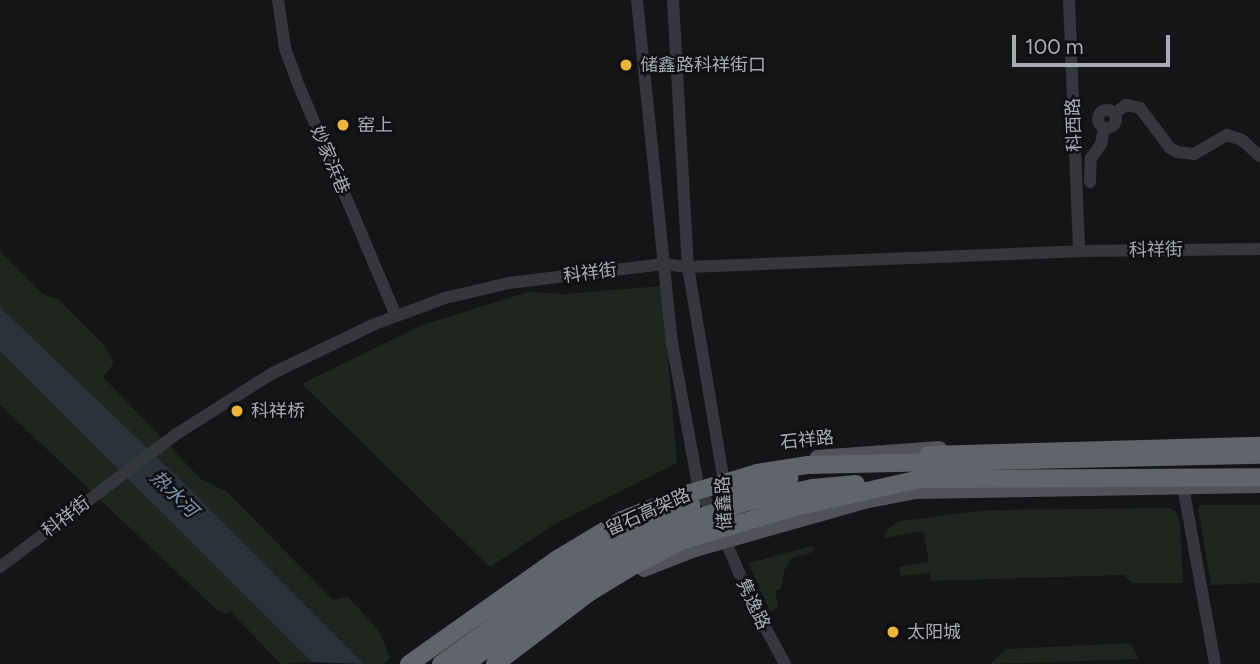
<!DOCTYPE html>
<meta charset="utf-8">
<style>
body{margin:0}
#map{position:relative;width:1260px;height:664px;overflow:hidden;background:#151517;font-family:Figtree,"Noto Sans SC",sans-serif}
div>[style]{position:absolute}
.green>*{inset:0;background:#1f2620}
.water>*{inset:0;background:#2b333a}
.minor>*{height:12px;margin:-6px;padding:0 6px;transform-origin:6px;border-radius:6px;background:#36373b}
.minor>.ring{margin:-6px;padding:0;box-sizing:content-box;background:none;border:12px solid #36373b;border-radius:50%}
.major>*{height:14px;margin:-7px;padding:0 7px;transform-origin:7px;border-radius:7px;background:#52535a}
.highway>*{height:18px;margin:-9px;padding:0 9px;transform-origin:9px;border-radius:9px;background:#62646c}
.highway-bridge>*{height:18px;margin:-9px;padding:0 9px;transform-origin:9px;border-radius:9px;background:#62646c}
.dots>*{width:19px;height:19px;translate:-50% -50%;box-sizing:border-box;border:4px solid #101012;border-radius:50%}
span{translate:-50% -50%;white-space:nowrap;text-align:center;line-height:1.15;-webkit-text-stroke:5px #101012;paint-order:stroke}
.poi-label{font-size:18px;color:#a7abb6}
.left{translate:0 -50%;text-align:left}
.street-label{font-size:18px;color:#a7abb6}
.water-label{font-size:19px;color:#7f97b0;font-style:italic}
.scale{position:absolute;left:1012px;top:35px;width:158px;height:32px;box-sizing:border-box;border:4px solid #a7abb6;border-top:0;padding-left:9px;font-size:21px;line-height:24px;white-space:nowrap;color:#a7abb6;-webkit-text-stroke:5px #101012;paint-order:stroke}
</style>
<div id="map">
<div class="green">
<i style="clip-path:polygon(0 251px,43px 294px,59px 300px,103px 344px,114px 363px,103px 377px,202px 480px,226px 491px,333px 600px,348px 597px,379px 631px,390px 658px,384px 664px,364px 664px,179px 478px,0 307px)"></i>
<i style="clip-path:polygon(662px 286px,677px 463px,555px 524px,490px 567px,302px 384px,422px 325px,529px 292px,565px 294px)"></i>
<i style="clip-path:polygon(0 351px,29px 378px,312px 662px,281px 664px,230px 611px,226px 614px,217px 610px,0 405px)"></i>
<i style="clip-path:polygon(1201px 505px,1260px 505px,1260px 583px,1211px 585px,1198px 509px)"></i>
<i style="clip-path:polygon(1170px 508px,1176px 512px,1180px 523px,1183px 583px,1132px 583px,1124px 575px,931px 581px,930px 573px,901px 576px,899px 567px,929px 562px,923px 531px,884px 538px,888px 529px,899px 521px,987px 510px)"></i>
<i style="clip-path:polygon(813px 546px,813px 552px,792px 558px,784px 571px,781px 588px,775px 591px,778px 607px,770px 612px,749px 563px)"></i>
<i style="clip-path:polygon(1130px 643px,1139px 659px,990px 664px,1006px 649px)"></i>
</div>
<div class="water">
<i style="clip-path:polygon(0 307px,179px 478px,364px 664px,312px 662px,0 351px)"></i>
</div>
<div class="minor">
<i style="left:278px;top:0;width:49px;rotate:81.7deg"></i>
<i style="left:285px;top:48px;width:33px;rotate:70deg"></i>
<i style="left:296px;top:79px;width:257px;rotate:67.1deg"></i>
<i style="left:637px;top:0;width:345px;rotate:84.2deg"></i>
<i style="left:672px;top:343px;width:143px;rotate:79.6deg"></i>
<i style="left:698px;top:484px;width:39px;rotate:64deg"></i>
<i style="left:673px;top:0;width:267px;rotate:86.8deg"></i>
<i style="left:688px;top:267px;width:212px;rotate:80.5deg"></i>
<i style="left:723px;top:476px;width:40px;rotate:87.1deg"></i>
<i style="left:1069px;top:0;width:251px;rotate:87.7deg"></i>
<i class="ring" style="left:1098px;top:110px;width:6px;height:6px"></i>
<i style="left:1115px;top:113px;width:14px;rotate:-36deg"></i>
<i style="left:1126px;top:105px;width:14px;rotate:12deg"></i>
<i style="left:1140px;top:108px;width:50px;rotate:53.1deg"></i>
<i style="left:1170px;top:148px;width:9px;rotate:27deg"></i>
<i style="left:1178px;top:152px;width:16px;rotate:7deg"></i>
<i style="left:1194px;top:154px;width:38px;rotate:-30deg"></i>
<i style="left:1227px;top:135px;width:16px;rotate:18deg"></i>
<i style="left:1242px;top:140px;width:24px;rotate:42deg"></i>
<i style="left:1090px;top:182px;width:24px;rotate:-88deg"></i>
<i style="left:1091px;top:158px;width:17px;rotate:-54deg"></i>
<i style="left:1101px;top:144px;width:16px;rotate:-79deg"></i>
<i style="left:1183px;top:486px;width:181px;rotate:79.8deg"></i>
<i style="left:723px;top:535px;width:74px;rotate:66.9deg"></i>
<i style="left:752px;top:603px;width:69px;rotate:61.6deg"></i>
<i style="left:0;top:567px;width:223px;rotate:-37deg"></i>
<i style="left:178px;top:433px;width:112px;rotate:-32.3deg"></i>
<i style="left:273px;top:373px;width:113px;rotate:-25.7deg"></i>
<i style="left:375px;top:324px;width:75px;rotate:-20.4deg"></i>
<i style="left:445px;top:298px;width:66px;rotate:-13.2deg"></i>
<i style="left:509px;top:283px;width:156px;rotate:-7deg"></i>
<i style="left:664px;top:264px;width:24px;rotate:7deg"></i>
<i style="left:688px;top:267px;width:391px;rotate:-2.3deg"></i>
<i style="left:1079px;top:251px;width:181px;rotate:-0.6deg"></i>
</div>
<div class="major">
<i style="left:817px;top:457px;width:123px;rotate:-4.2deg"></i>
<i style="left:644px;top:570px;width:55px;rotate:-21.4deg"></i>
<i style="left:695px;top:550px;width:180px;rotate:-15.8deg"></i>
<i style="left:868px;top:501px;width:48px;rotate:-10.8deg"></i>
<i style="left:915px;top:492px;width:345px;rotate:-1deg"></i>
</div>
<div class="highway">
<i style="left:928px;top:455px;width:332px;rotate:-1.6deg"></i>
</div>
<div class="highway-bridge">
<i style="left:731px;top:492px;width:60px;rotate:-13.6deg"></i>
<i style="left:409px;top:664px;width:180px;rotate:-35.3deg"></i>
<i style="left:556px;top:560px;width:77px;rotate:-31.2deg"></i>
<i style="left:622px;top:520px;width:73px;rotate:-21.7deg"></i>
<i style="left:690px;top:493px;width:70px;rotate:-16.6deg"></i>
<i style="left:757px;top:473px;width:52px;rotate:-8.9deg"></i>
<i style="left:808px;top:465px;width:452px;rotate:-1.3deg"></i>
<i style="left:441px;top:664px;width:170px;rotate:-35.9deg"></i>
<i style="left:579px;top:564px;width:127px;rotate:-27.8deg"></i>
<i style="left:466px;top:664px;width:121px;rotate:-37.2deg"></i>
<i style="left:562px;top:591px;width:68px;rotate:-31.8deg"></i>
<i style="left:620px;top:555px;width:76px;rotate:-26.6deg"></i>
<i style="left:688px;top:521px;width:62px;rotate:-17.9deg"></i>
<i style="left:747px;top:502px;width:67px;rotate:-12deg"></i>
<i style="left:813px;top:488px;width:43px;rotate:-5.3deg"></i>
<i style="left:495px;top:664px;width:119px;rotate:-37.2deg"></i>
<i style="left:590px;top:592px;width:50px;rotate:-31.2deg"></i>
<i style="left:633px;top:566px;width:56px;rotate:-27.5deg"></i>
<i style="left:683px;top:540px;width:117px;rotate:-16.4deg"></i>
<i style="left:795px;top:507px;width:128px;rotate:-12.6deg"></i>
<i style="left:920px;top:479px;width:340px;rotate:-0.3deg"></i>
</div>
<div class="dots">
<i style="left:626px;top:65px;background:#ecb637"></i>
<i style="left:343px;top:125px;background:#ecb637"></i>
<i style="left:237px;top:411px;background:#ecb637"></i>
<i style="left:893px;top:632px;background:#ecb637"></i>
</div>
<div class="poi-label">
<span class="left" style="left:640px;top:65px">储鑫路科祥街口</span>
<span class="left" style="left:357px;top:125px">窑上</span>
<span class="left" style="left:251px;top:411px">科祥桥</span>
<span class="left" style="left:907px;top:632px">太阳城</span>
</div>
<div class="street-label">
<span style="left:1074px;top:125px;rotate:-92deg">科西路</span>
<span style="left:330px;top:160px;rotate:67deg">妙家浜巷</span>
<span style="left:1156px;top:250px;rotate:-1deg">科祥街</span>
<span style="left:590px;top:273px;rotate:-7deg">科祥街</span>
<span style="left:807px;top:440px;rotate:-6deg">石祥路</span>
<span style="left:724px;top:503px;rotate:-93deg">储鑫路</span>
<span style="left:648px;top:512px;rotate:-24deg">留石高架路</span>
<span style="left:66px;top:517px;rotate:-37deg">科祥街</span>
<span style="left:753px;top:604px;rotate:65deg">隽逸路</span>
</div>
<div class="water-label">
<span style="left:174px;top:494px;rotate:44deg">热水河</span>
</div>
<div class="scale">100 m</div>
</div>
